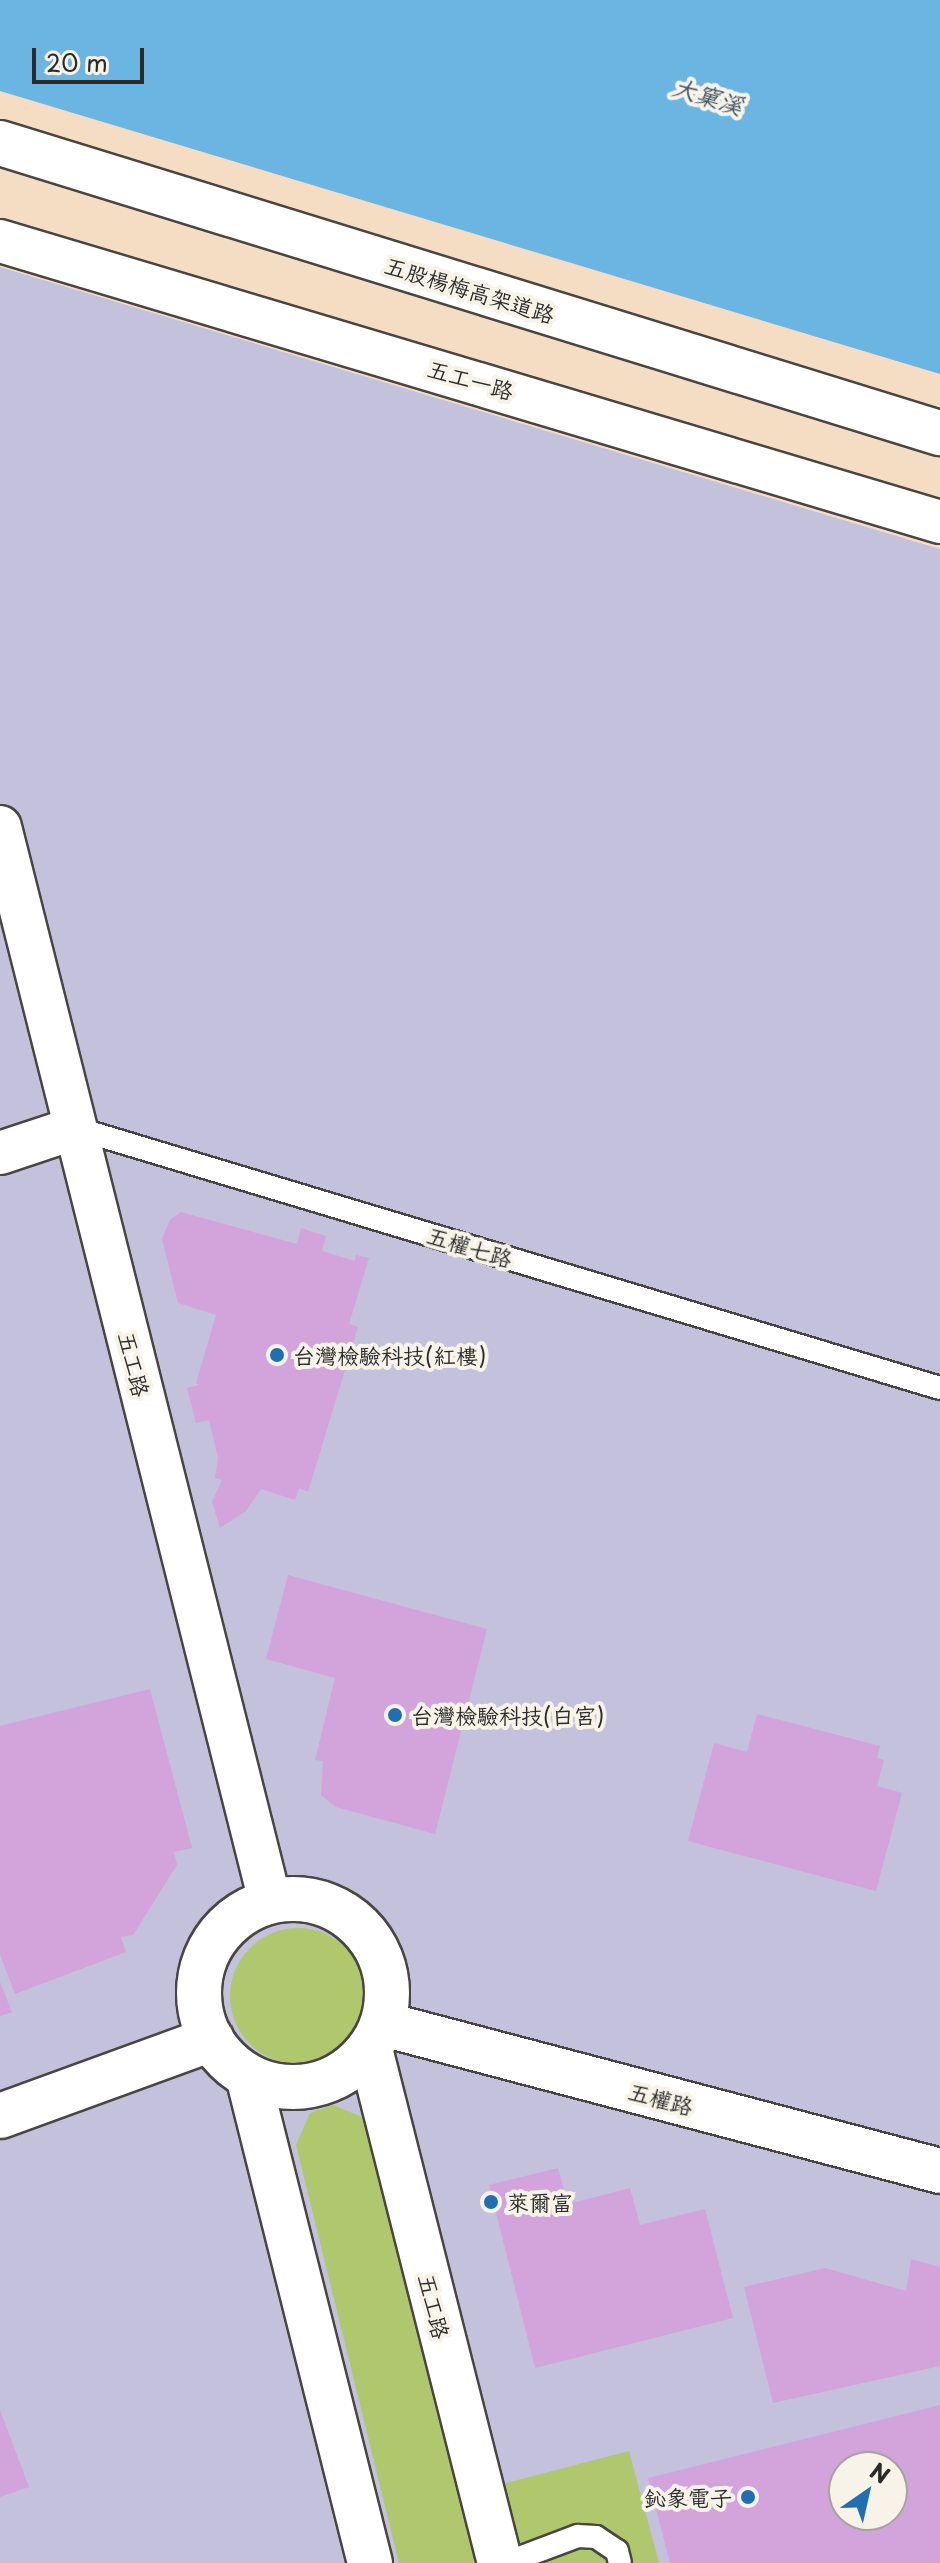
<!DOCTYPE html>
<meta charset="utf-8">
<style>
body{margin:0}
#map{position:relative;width:940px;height:2563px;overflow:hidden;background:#f4ddc2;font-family:"Playpen Sans","LXGW WenKai TC",sans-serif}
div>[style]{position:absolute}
.industrial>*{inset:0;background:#c3c1db}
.green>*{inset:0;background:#b0c86d}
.round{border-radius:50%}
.water>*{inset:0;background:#6bb5e3}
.building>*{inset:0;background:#d3a4db}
.roads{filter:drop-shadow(2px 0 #494642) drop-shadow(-2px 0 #494642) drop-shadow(0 2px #494642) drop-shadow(0 -2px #494642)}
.lane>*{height:22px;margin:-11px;padding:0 11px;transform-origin:11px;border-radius:11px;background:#fff}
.street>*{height:42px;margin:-21px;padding:0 21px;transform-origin:21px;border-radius:21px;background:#fff}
.secondary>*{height:44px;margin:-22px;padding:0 22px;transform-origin:22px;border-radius:22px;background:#fff}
.secondary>.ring{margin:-22px;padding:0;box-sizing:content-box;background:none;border:44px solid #fff;border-radius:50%}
.highway>*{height:44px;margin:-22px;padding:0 22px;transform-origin:22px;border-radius:22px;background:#fff}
.dots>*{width:22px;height:22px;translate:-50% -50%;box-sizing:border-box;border:4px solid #f7f3e8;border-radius:50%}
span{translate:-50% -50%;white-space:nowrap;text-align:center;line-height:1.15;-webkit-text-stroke:8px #f7f3e8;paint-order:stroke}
.street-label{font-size:22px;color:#2b2b2b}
.poi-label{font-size:22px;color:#2b2b2b}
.left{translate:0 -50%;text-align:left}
.right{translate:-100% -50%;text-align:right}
.water-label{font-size:24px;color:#3e5462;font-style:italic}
.north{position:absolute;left:828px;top:2451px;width:80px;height:80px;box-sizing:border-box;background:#f7f3e8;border:2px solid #a5a39c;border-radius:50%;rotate:34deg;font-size:22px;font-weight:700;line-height:32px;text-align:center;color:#2b2b2b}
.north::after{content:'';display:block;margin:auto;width:28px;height:36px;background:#1f6fb2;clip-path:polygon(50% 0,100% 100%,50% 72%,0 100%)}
.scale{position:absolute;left:32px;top:48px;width:112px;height:36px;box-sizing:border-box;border:4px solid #2b2b2b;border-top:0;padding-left:10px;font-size:24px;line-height:28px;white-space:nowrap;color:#2b2b2b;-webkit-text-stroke:6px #f7f3e8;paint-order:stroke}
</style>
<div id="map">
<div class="industrial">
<i style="clip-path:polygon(evenodd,0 267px,940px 549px,940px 2563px,0 2563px,0 267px,844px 2467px,892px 2467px,892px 2515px,844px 2515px,844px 2467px)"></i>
</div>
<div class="green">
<i class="round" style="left:230px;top:1928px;width:136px;height:136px"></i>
<i style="clip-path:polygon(333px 2105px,360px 2116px,368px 2126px,483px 2563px,399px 2563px,296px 2145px,310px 2113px)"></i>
<i style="clip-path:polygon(629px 2451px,659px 2563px,515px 2563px,495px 2486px)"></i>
</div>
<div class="water">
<i style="clip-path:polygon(0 0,940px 0,940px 374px,0 91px)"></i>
</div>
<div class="building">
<i style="clip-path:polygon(181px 1212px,297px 1244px,301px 1228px,326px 1236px,322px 1251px,355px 1261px,356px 1255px,369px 1258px,349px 1324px,358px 1327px,308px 1492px,299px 1488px,295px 1500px,261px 1489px,246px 1511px,220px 1528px,212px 1502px,222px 1480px,215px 1478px,218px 1458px,209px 1420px,196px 1423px,187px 1388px,200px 1385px,196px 1383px,216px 1315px,178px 1303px,162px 1239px,170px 1220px)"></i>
<i style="clip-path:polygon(288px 1575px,487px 1629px,435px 1834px,336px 1807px,321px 1795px,323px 1761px,315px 1760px,335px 1678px,266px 1659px)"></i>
<i style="clip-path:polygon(150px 1689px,192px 1848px,174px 1852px,177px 1865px,133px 1935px,121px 1937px,126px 1952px,15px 1994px,0 1955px,0 1726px)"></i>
<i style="clip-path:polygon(757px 1714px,880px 1746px,877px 1758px,884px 1760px,877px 1786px,902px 1793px,876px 1891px,688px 1841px,714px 1743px,747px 1752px)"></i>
<i style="clip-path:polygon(0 1982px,12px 2012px,0 2016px)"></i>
<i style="clip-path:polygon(558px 2168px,568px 2204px,630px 2188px,640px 2225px,705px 2209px,733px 2318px,535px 2368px,489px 2185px)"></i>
<i style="clip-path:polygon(911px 2259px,940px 2267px,940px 2366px,773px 2403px,744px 2287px,825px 2268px,906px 2291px)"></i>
<i style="clip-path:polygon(evenodd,940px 2405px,940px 2563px,670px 2563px,648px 2478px,940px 2405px,844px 2467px,892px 2467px,892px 2515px,844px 2515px,844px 2467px)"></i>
<i style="clip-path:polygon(0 2410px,29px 2487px,0 2497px)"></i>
</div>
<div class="roads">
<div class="lane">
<i style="left:75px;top:1128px;width:903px;rotate:16.73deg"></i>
<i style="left:506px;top:2563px;width:77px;rotate:-20.6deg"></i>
<i style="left:578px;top:2536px;width:18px;rotate:3deg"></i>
<i style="left:596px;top:2537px;width:25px;rotate:34deg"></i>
<i style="left:617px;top:2551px;width:12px;rotate:76deg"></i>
</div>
<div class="street">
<i style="left:0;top:241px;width:981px;rotate:16.64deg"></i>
<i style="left:0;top:827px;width:1107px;rotate:75.89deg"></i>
<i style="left:0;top:1153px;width:79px;rotate:-18.4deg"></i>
</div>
<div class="secondary">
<i class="ring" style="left:199px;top:1899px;width:144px;height:144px"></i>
<i style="left:383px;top:2024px;width:576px;rotate:14.78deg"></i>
<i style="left:370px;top:2049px;width:530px;rotate:75.81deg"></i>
<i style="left:248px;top:2076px;width:502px;rotate:75.94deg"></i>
<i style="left:0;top:2116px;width:225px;rotate:-20deg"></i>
</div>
<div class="highway">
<i style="left:0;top:143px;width:984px;rotate:17.15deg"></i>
</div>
</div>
<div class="dots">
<i style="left:277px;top:1355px;background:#1f6fb2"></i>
<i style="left:395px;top:1715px;background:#1f6fb2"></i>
<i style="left:491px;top:2202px;background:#1f6fb2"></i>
<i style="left:748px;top:2497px;background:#1f6fb2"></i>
</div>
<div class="street-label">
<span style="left:470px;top:289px;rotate:17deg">五股楊梅高架道路</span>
<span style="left:471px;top:379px;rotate:16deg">五工一路</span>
<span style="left:470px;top:1246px;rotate:17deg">五權七路</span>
<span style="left:135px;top:1364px;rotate:76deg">五工路</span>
<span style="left:661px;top:2098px;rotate:15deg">五權路</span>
<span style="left:435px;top:2306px;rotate:76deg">五工路</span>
</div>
<div class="poi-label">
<span class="left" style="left:293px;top:1355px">台灣檢驗科技(紅樓)</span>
<span class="left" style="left:411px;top:1715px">台灣檢驗科技(白宮)</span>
<span class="left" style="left:507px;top:2202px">萊爾富</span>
<span class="right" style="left:732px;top:2497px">鈊象電子</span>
</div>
<div class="water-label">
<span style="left:708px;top:96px;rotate:17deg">大窠溪</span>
</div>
<div class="north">N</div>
<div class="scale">20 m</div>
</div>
